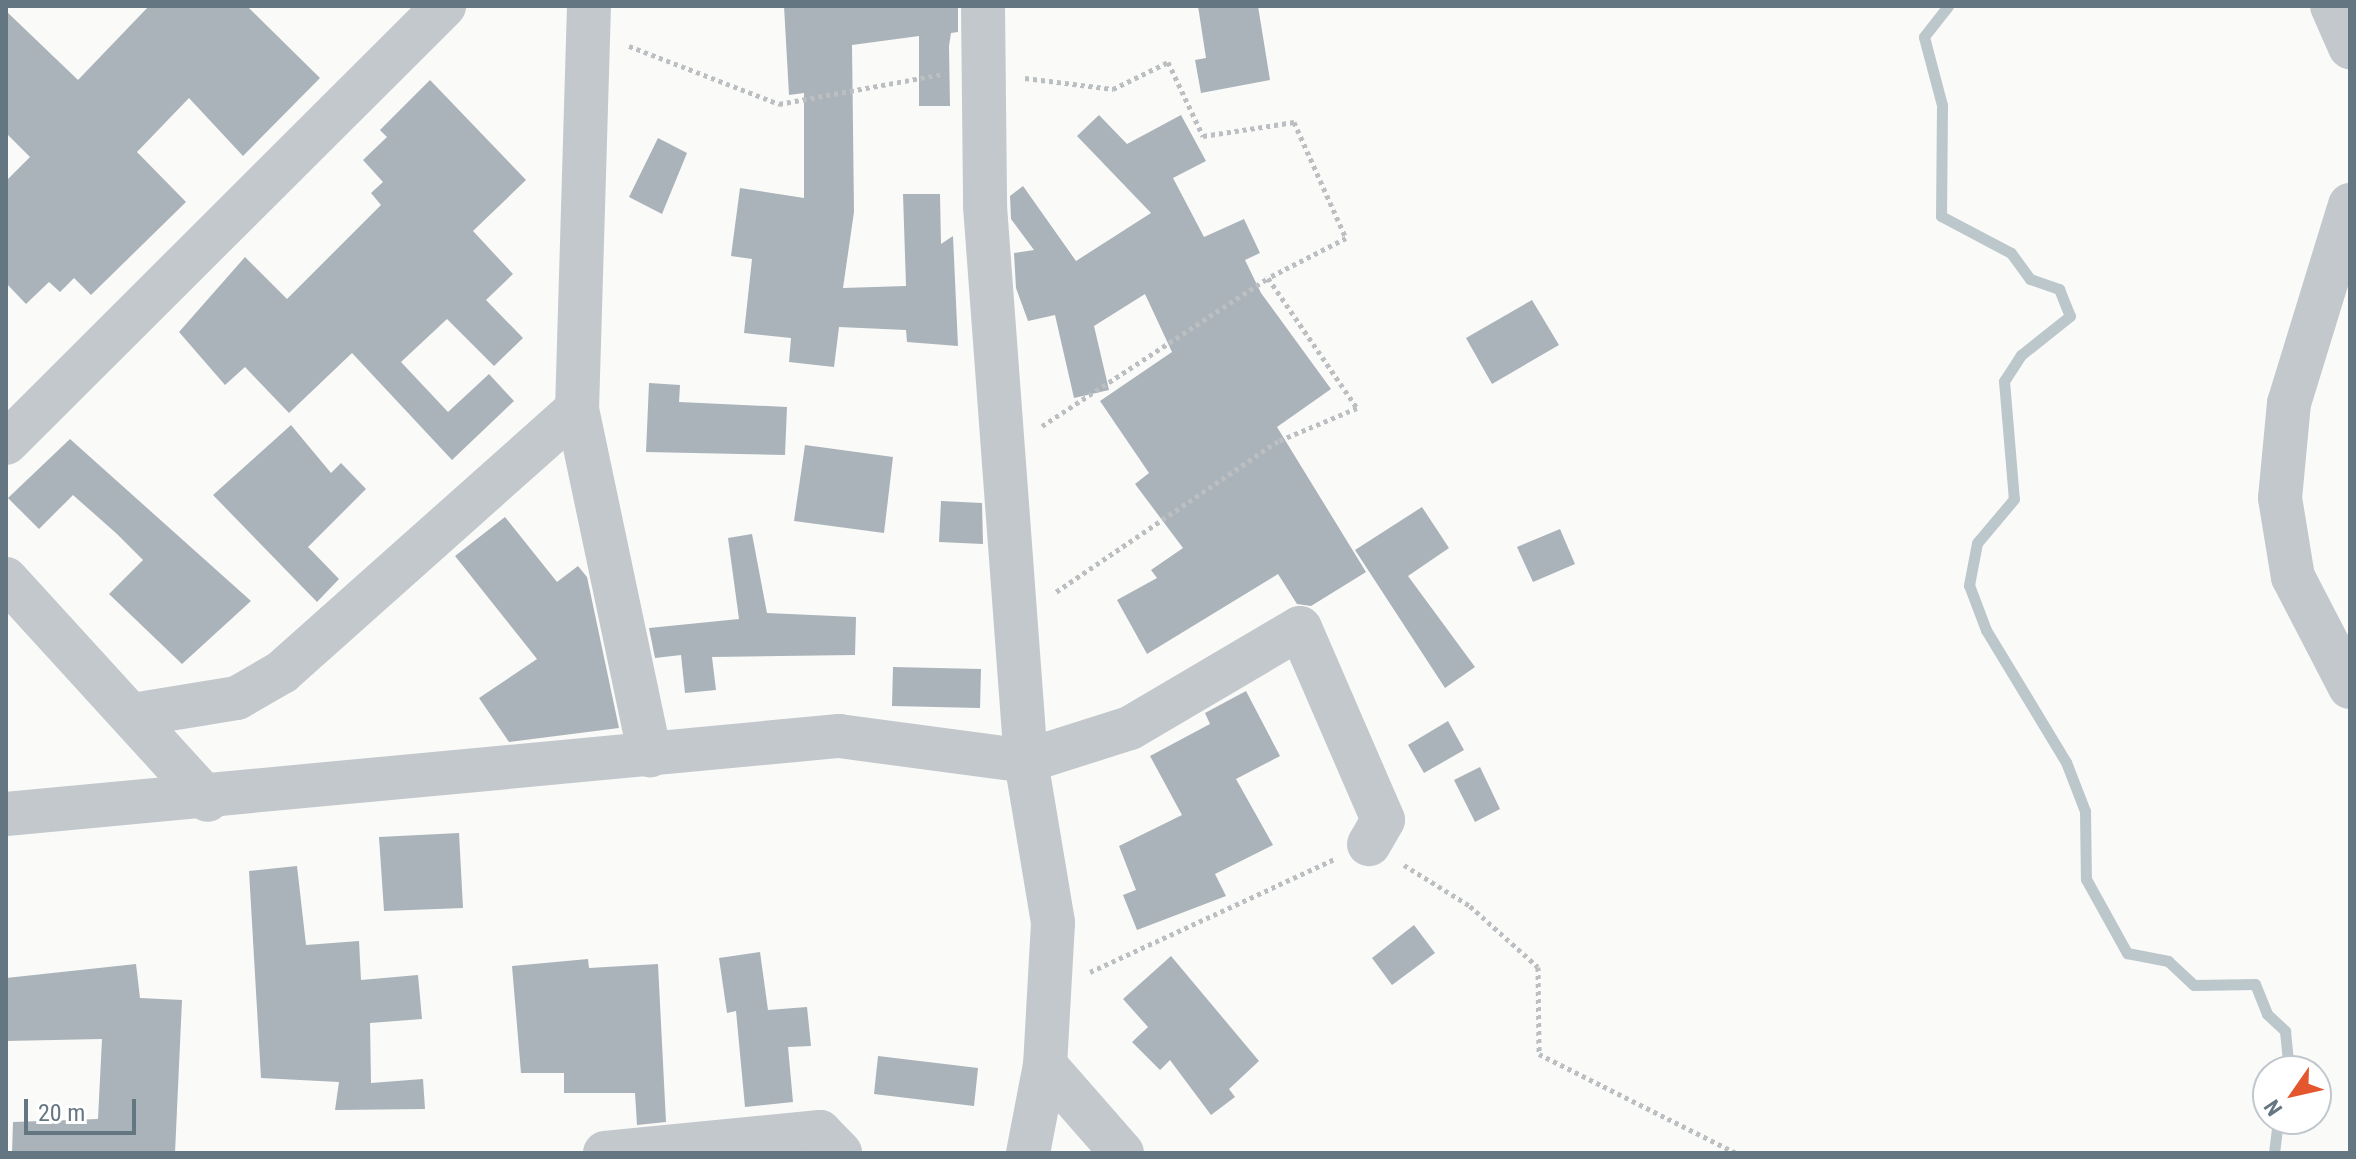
<!DOCTYPE html>
<style>
body{margin:0}
#map{position:relative;width:2356px;height:1159px;overflow:hidden;background:#fafaf8;font-family:"Roboto Condensed",sans-serif}
div>[style]{position:absolute}
.stream>*{height:11px;margin:-5.5px;padding:0 5.5px;transform-origin:5.5px;border-radius:5.5px;background:#bbc7cb}
.building>*{inset:0;background:#aab3b9}
.path>*{height:5px;margin-top:-2.5px;transform-origin:0;background:repeating-linear-gradient(90deg,#bbbfc2 0 4px,transparent 0 8px)}
.minor>*{height:44px;margin:-22px;padding:0 22px;transform-origin:22px;border-radius:22px;background:#c3c8cc}
span{translate:-50% -50%;white-space:nowrap;text-align:center;line-height:1.15;-webkit-text-stroke:8px #fff;paint-order:stroke}
.frame{position:absolute;inset:0;border:8px solid #657683;pointer-events:none}
.north{position:absolute;left:2252px;top:1055px;width:80px;height:80px;box-sizing:border-box;background:#fff;border:2px solid #c1c8cd;border-radius:50%;rotate:236deg;font-size:22px;font-weight:700;line-height:32px;text-align:center;color:#657683}
.north::after{content:'';display:block;margin:auto;width:28px;height:36px;background:#e4572e;clip-path:polygon(50% 0,100% 100%,50% 72%,0 100%)}
.scale{position:absolute;left:24px;top:1099px;width:112px;height:36px;box-sizing:border-box;border:4px solid #657683;border-top:0;padding-left:10px;font-size:24px;line-height:28px;white-space:nowrap;color:#657683;-webkit-text-stroke:6px #fff;paint-order:stroke}
</style>
<div id="map">
<div class="stream">
<i style="left:1948px;top:6px;width:39px;rotate:128deg"></i>
<i style="left:1924px;top:37px;width:70px;rotate:75.2deg"></i>
<i style="left:1942px;top:105px;width:111px;rotate:90.5deg"></i>
<i style="left:1941px;top:216px;width:79px;rotate:27.9deg"></i>
<i style="left:2011px;top:253px;width:32px;rotate:54deg"></i>
<i style="left:2030px;top:279px;width:31px;rotate:19deg"></i>
<i style="left:2059px;top:289px;width:29px;rotate:68deg"></i>
<i style="left:2070px;top:316px;width:63px;rotate:141.5deg"></i>
<i style="left:2021px;top:355px;width:31px;rotate:123deg"></i>
<i style="left:2004px;top:381px;width:118px;rotate:85.2deg"></i>
<i style="left:2014px;top:499px;width:57px;rotate:130.1deg"></i>
<i style="left:1977px;top:543px;width:43px;rotate:100.8deg"></i>
<i style="left:1969px;top:585px;width:48px;rotate:69.3deg"></i>
<i style="left:1986px;top:630px;width:154px;rotate:58.8deg"></i>
<i style="left:2066px;top:762px;width:53px;rotate:68.8deg"></i>
<i style="left:2085px;top:811px;width:68px;rotate:89.2deg"></i>
<i style="left:2086px;top:879px;width:85px;rotate:61deg"></i>
<i style="left:2127px;top:953px;width:42px;rotate:11deg"></i>
<i style="left:2168px;top:961px;width:35px;rotate:43deg"></i>
<i style="left:2194px;top:985px;width:61px;rotate:-0.9deg"></i>
<i style="left:2255px;top:984px;width:32px;rotate:68deg"></i>
<i style="left:2267px;top:1014px;width:25px;rotate:43deg"></i>
<i style="left:2285px;top:1031px;width:40px;rotate:84.3deg"></i>
<i style="left:2274px;top:1153px;width:34px;rotate:-83deg"></i>
</div>
<div class="building">
<i style="clip-path:polygon(149px 6px,247px 6px,320px 78px,243px 156px,189px 98px,137px 152px,186px 202px,91px 295px,74px 278px,60px 292px,49px 282px,26px 304px,6px 283px,6px 181px,30px 157px,6px 133px,6px 11px,78px 80px)"></i>
<i style="clip-path:polygon(784px 6px,958px 6px,958px 32px,951px 33px,949px 46px,950px 106px,919px 106px,919px 36px,852px 45px,854px 212px,843px 288px,906px 286px,903px 194px,940px 194px,941px 244px,953px 236px,958px 346px,907px 342px,906px 330px,839px 327px,834px 367px,789px 362px,791px 338px,744px 333px,752px 259px,731px 256px,740px 188px,804px 198px,804px 93px,789px 95px)"></i>
<i style="clip-path:polygon(1198px 6px,1258px 6px,1270px 80px,1201px 93px,1195px 60px,1206px 58px)"></i>
<i style="clip-path:polygon(430px 80px,526px 180px,473px 231px,513px 274px,486px 300px,523px 338px,494px 366px,447px 319px,401px 362px,448px 412px,489px 374px,514px 401px,452px 460px,352px 353px,289px 413px,245px 367px,225px 385px,179px 332px,245px 257px,287px 299px,381px 205px,371px 193px,383px 182px,363px 160px,387px 137px,380px 130px)"></i>
<i style="clip-path:polygon(1099px 115px,1127px 144px,1181px 115px,1206px 161px,1173px 178px,1204px 237px,1244px 219px,1260px 253px,1245px 260px,1261px 293px,1331px 389px,1277px 427px,1366px 572px,1311px 606px,1297px 604px,1278px 574px,1147px 654px,1117px 600px,1157px 578px,1151px 570px,1183px 548px,1135px 484px,1149px 473px,1100px 401px,1172px 352px,1145px 294px,1094px 326px,1109px 390px,1074px 398px,1055px 315px,1028px 321px,1016px 288px,1014px 253px,1034px 250px,1011px 219px,1010px 196px,1023px 186px,1076px 261px,1151px 213px,1077px 136px)"></i>
<i style="clip-path:polygon(658px 138px,687px 153px,662px 214px,629px 197px)"></i>
<i style="clip-path:polygon(1532px 300px,1559px 345px,1492px 384px,1466px 338px)"></i>
<i style="clip-path:polygon(649px 383px,680px 385px,679px 402px,787px 407px,785px 455px,646px 452px)"></i>
<i style="clip-path:polygon(291px 425px,331px 473px,341px 463px,366px 489px,308px 547px,339px 579px,317px 602px,213px 495px)"></i>
<i style="clip-path:polygon(70px 439px,251px 601px,182px 664px,109px 594px,143px 560px,117px 534px,73px 495px,39px 529px,8px 498px)"></i>
<i style="clip-path:polygon(805px 445px,893px 457px,884px 533px,794px 521px)"></i>
<i style="clip-path:polygon(941px 501px,982px 503px,983px 544px,939px 542px)"></i>
<i style="clip-path:polygon(1422px 507px,1449px 548px,1408px 576px,1475px 667px,1445px 688px,1355px 550px)"></i>
<i style="clip-path:polygon(505px 517px,557px 582px,578px 566px,587px 577px,619px 728px,509px 742px,479px 698px,537px 659px,455px 556px)"></i>
<i style="clip-path:polygon(1560px 529px,1575px 564px,1533px 582px,1517px 547px)"></i>
<i style="clip-path:polygon(752px 534px,767px 613px,856px 617px,855px 655px,712px 657px,716px 690px,685px 693px,681px 655px,655px 658px,649px 628px,739px 619px,728px 538px)"></i>
<i style="clip-path:polygon(893px 667px,981px 669px,980px 708px,892px 706px)"></i>
<i style="clip-path:polygon(1246px 691px,1280px 756px,1236px 779px,1273px 845px,1215px 874px,1226px 896px,1137px 930px,1123px 895px,1136px 890px,1119px 846px,1182px 815px,1150px 756px,1210px 724px,1205px 713px)"></i>
<i style="clip-path:polygon(1448px 721px,1464px 750px,1424px 773px,1408px 745px)"></i>
<i style="clip-path:polygon(1480px 767px,1500px 809px,1475px 822px,1454px 780px)"></i>
<i style="clip-path:polygon(459px 833px,463px 908px,384px 911px,379px 837px)"></i>
<i style="clip-path:polygon(297px 866px,306px 945px,359px 941px,361px 980px,418px 975px,422px 1019px,370px 1023px,371px 1083px,423px 1079px,425px 1109px,335px 1110px,339px 1082px,261px 1078px,249px 871px)"></i>
<i style="clip-path:polygon(1414px 925px,1435px 953px,1392px 985px,1372px 958px)"></i>
<i style="clip-path:polygon(760px 952px,768px 1010px,807px 1007px,811px 1046px,788px 1047px,793px 1102px,745px 1107px,736px 1011px,727px 1013px,719px 958px)"></i>
<i style="clip-path:polygon(1171px 956px,1259px 1061px,1229px 1089px,1235px 1097px,1211px 1115px,1170px 1060px,1160px 1070px,1132px 1042px,1148px 1027px,1123px 999px)"></i>
<i style="clip-path:polygon(588px 959px,589px 968px,658px 964px,666px 1122px,637px 1125px,635px 1093px,564px 1093px,564px 1073px,521px 1073px,512px 966px)"></i>
<i style="clip-path:polygon(136px 964px,140px 998px,182px 1000px,175px 1153px,12px 1153px,13px 1122px,98px 1119px,102px 1039px,6px 1041px,6px 978px)"></i>
<i style="clip-path:polygon(878px 1056px,978px 1068px,974px 1106px,874px 1094px)"></i>
</div>
<div class="path">
<i style="left:629px;top:46px;width:161px;rotate:21.1deg"></i>
<i style="left:779px;top:104px;width:167px;rotate:-10.4deg"></i>
<i style="left:1025px;top:78px;width:89px;rotate:7.1deg"></i>
<i style="left:1113px;top:89px;width:61px;rotate:-26.1deg"></i>
<i style="left:1168px;top:62px;width:82px;rotate:64.7deg"></i>
<i style="left:1203px;top:136px;width:92px;rotate:-8.7deg"></i>
<i style="left:1294px;top:122px;width:127px;rotate:65.9deg"></i>
<i style="left:1346px;top:238px;width:88px;rotate:152.9deg"></i>
<i style="left:1042px;top:426px;width:270px;rotate:-33.2deg"></i>
<i style="left:1268px;top:278px;width:158px;rotate:55.6deg"></i>
<i style="left:1357px;top:408px;width:86px;rotate:157.3deg"></i>
<i style="left:1278px;top:441px;width:272px;rotate:145.8deg"></i>
<i style="left:1404px;top:865px;width:78px;rotate:31.8deg"></i>
<i style="left:1470px;top:906px;width:91px;rotate:41.9deg"></i>
<i style="left:1538px;top:967px;width:87px;rotate:89.3deg"></i>
<i style="left:1539px;top:1054px;width:220px;rotate:26.7deg"></i>
<i style="left:1090px;top:972px;width:270px;rotate:-24.8deg"></i>
</div>
<div class="minor">
<i style="left:589px;top:6px;width:403px;rotate:91.7deg"></i>
<i style="left:577px;top:409px;width:354px;rotate:78.1deg"></i>
<i style="left:983px;top:6px;width:200px;rotate:89.4deg"></i>
<i style="left:985px;top:206px;width:557px;rotate:85.78deg"></i>
<i style="left:1026px;top:761px;width:164px;rotate:80.5deg"></i>
<i style="left:1053px;top:923px;width:142px;rotate:93.2deg"></i>
<i style="left:1045px;top:1065px;width:90px;rotate:100.9deg"></i>
<i style="left:2332px;top:6px;width:45px;rotate:66.3deg"></i>
<i style="left:2350px;top:205px;width:207px;rotate:107.1deg"></i>
<i style="left:2289px;top:403px;width:95px;rotate:95.4deg"></i>
<i style="left:2280px;top:498px;width:80px;rotate:80.7deg"></i>
<i style="left:2293px;top:577px;width:124px;rotate:62.6deg"></i>
<i style="left:6px;top:443px;width:619px;rotate:-44.93deg"></i>
<i style="left:6px;top:579px;width:299px;rotate:47.6deg"></i>
<i style="left:133px;top:715px;width:105px;rotate:-9.3deg"></i>
<i style="left:237px;top:698px;width:52px;rotate:-30deg"></i>
<i style="left:282px;top:672px;width:395px;rotate:-41.7deg"></i>
<i style="left:6px;top:814px;width:837px;rotate:-5.35deg"></i>
<i style="left:839px;top:736px;width:189px;rotate:7.6deg"></i>
<i style="left:1026px;top:761px;width:109px;rotate:-17.6deg"></i>
<i style="left:1130px;top:728px;width:197px;rotate:-30.5deg"></i>
<i style="left:1300px;top:628px;width:209px;rotate:66.6deg"></i>
<i style="left:1383px;top:820px;width:28px;rotate:120deg"></i>
<i style="left:1045px;top:1065px;width:117px;rotate:48.8deg"></i>
<i style="left:605px;top:1153px;width:216px;rotate:-5.6deg"></i>
<i style="left:820px;top:1132px;width:29px;rotate:46deg"></i>
</div>
<div class="frame"></div>
<div class="north">N</div>
<div class="scale">20 m</div>
</div>
